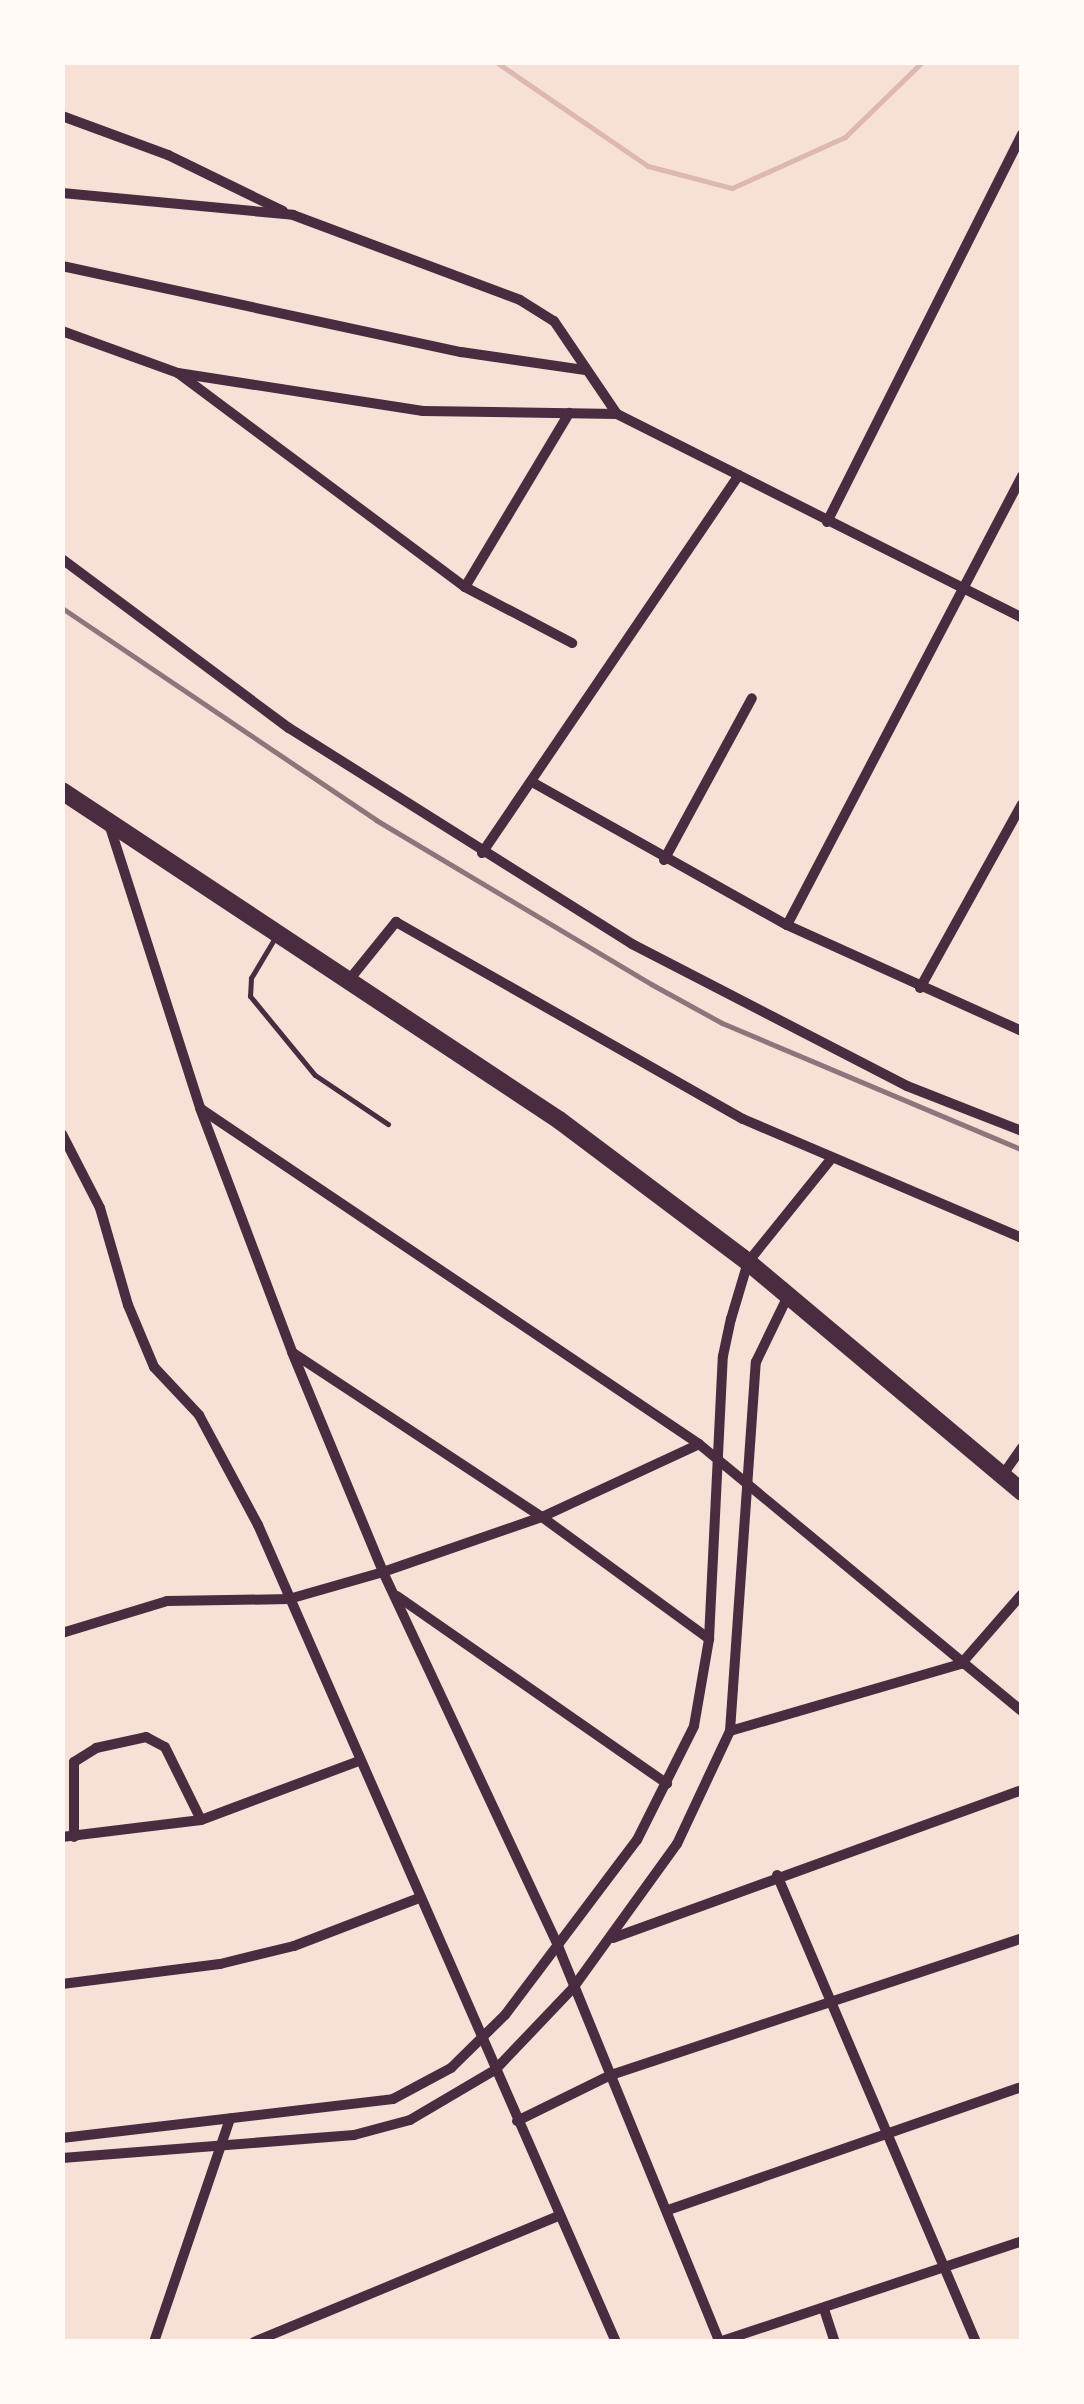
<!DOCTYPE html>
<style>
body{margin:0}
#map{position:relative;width:1084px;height:2404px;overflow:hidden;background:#f7e1d7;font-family:Rubik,sans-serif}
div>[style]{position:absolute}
.stream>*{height:5px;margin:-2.5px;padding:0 2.5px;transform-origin:2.5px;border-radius:2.5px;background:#dcb8b0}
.service>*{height:5px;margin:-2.5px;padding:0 2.5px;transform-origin:2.5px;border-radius:2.5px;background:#4a2c40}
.minor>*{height:10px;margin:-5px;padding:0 5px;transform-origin:5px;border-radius:5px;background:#4a2c40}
.primary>*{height:18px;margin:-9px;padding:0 9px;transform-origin:9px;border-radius:9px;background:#4a2c40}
.rail>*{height:5px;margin:-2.5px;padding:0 2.5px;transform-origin:2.5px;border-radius:2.5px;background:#8f747c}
span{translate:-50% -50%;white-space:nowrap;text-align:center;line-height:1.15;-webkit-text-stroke:8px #fffaf5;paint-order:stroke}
.frame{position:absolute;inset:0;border:65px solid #fffaf5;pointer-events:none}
</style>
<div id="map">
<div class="stream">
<i style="left:496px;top:62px;width:184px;rotate:34.4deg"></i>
<i style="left:648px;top:166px;width:87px;rotate:14.7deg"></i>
<i style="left:732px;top:188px;width:124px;rotate:-24.3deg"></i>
<i style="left:845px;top:137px;width:107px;rotate:-44.2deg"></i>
</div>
<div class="service">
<i style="left:276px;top:936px;width:49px;rotate:120.8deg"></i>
<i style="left:251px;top:978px;width:18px;rotate:93deg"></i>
<i style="left:250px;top:996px;width:102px;rotate:50.6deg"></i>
<i style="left:315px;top:1075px;width:88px;rotate:33.9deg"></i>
</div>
<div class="minor">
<i style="left:62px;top:116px;width:113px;rotate:20.2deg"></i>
<i style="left:168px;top:155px;width:128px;rotate:26deg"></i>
<i style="left:62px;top:193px;width:232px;rotate:5.4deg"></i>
<i style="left:293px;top:215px;width:242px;rotate:20.5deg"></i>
<i style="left:520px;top:300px;width:40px;rotate:32deg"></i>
<i style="left:554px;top:321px;width:112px;rotate:55.9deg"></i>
<i style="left:62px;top:266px;width:408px;rotate:12.2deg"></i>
<i style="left:461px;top:352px;width:124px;rotate:8.3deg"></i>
<i style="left:62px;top:331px;width:123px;rotate:19.9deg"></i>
<i style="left:178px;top:373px;width:358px;rotate:36.7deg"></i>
<i style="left:465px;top:587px;width:121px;rotate:27.6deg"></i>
<i style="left:178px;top:373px;width:248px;rotate:8.8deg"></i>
<i style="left:423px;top:411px;width:194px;rotate:0.9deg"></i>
<i style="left:617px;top:414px;width:453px;rotate:26.7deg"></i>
<i style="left:827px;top:522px;width:434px;rotate:-63.3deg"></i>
<i style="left:62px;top:559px;width:283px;rotate:36.7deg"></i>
<i style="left:289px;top:728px;width:405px;rotate:32.2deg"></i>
<i style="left:632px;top:944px;width:309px;rotate:27.3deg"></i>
<i style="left:907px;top:1086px;width:123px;rotate:21.4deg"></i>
<i style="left:465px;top:587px;width:203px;rotate:-59.1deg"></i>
<i style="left:532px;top:782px;width:292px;rotate:29.3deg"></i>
<i style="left:787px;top:925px;width:258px;rotate:24.3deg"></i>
<i style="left:109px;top:824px;width:298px;rotate:72.2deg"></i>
<i style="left:200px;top:1108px;width:261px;rotate:69.3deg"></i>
<i style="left:292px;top:1352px;width:238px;rotate:67.5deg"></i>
<i style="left:383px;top:1572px;width:413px;rotate:64.9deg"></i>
<i style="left:558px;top:1946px;width:428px;rotate:67.8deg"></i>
<i style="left:482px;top:853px;width:457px;rotate:-55.8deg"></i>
<i style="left:664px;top:860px;width:184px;rotate:-61.5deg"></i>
<i style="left:787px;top:925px;width:507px;rotate:-62.37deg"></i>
<i style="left:349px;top:980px;width:75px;rotate:-51deg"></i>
<i style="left:396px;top:922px;width:399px;rotate:29.6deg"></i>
<i style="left:743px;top:1119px;width:303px;rotate:23.1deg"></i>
<i style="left:920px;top:988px;width:210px;rotate:-61deg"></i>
<i style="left:201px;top:1109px;width:600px;rotate:33.93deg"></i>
<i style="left:699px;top:1444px;width:419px;rotate:39.6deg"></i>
<i style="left:62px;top:1134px;width:83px;rotate:62.8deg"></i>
<i style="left:100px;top:1208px;width:101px;rotate:73.9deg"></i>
<i style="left:128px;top:1305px;width:67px;rotate:67.2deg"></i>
<i style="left:154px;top:1367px;width:66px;rotate:46.8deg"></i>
<i style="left:199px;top:1415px;width:125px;rotate:61.8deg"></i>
<i style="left:258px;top:1525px;width:892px;rotate:66.34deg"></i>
<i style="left:293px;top:1353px;width:298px;rotate:33.4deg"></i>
<i style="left:542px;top:1517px;width:207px;rotate:36.1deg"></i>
<i style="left:1002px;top:1476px;width:35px;rotate:-55deg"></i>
<i style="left:397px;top:1596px;width:329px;rotate:34.8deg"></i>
<i style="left:62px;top:1633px;width:110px;rotate:-16.9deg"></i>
<i style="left:167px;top:1601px;width:122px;rotate:-0.9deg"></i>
<i style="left:289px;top:1599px;width:98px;rotate:-16deg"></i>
<i style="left:383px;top:1572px;width:168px;rotate:-19.1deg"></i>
<i style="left:542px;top:1517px;width:173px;rotate:-24.9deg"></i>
<i style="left:730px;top:1731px;width:241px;rotate:-16.2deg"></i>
<i style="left:961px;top:1664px;width:93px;rotate:-48.9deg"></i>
<i style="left:62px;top:1837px;width:140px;rotate:-7deg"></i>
<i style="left:201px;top:1820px;width:169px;rotate:-20.5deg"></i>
<i style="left:74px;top:1837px;width:75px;rotate:-90deg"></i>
<i style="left:74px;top:1762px;width:26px;rotate:-32deg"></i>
<i style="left:96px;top:1748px;width:51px;rotate:-12.4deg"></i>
<i style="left:146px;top:1737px;width:21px;rotate:28deg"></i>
<i style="left:165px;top:1747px;width:81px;rotate:63.7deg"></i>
<i style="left:777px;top:1875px;width:508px;rotate:66.92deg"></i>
<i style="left:613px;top:1938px;width:435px;rotate:-19.9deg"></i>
<i style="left:62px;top:1984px;width:159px;rotate:-7.2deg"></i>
<i style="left:220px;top:1964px;width:76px;rotate:-13.7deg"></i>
<i style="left:294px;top:1946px;width:134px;rotate:-21deg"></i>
<i style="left:517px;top:2121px;width:105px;rotate:-26.1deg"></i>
<i style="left:611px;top:2075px;width:433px;rotate:-18.4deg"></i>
<i style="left:62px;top:2138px;width:333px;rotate:-6.7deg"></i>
<i style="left:393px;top:2099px;width:66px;rotate:-28.1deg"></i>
<i style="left:451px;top:2068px;width:76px;rotate:-44.5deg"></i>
<i style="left:505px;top:2015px;width:219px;rotate:-53deg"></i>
<i style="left:637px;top:1840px;width:127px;rotate:-63.4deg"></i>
<i style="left:694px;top:1726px;width:88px;rotate:-80.2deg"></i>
<i style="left:709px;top:1639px;width:283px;rotate:-87.2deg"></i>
<i style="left:723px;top:1356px;width:38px;rotate:-78deg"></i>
<i style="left:731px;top:1319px;width:59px;rotate:-73.4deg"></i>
<i style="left:748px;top:1262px;width:134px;rotate:-51.1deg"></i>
<i style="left:62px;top:2158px;width:293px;rotate:-4.5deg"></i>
<i style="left:354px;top:2135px;width:58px;rotate:-15deg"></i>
<i style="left:410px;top:2120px;width:99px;rotate:-30.5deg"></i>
<i style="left:495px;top:2070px;width:113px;rotate:-46.4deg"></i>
<i style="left:573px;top:1988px;width:178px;rotate:-54.2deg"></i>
<i style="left:677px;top:1844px;width:125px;rotate:-64.9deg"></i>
<i style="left:730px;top:1731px;width:370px;rotate:-86deg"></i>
<i style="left:756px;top:1362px;width:71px;rotate:-64.2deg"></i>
<i style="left:671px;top:2209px;width:372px;rotate:-19.2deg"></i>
<i style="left:824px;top:2309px;width:35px;rotate:72deg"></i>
<i style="left:154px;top:2342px;width:236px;rotate:-71.2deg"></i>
<i style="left:254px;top:2342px;width:329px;rotate:-22.5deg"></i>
<i style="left:719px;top:2342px;width:319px;rotate:-18.4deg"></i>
</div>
<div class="primary">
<i style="left:62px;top:791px;width:596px;rotate:33.5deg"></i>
<i style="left:559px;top:1120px;width:236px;rotate:36.9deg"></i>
<i style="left:748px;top:1262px;width:358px;rotate:40deg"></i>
</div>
<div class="rail">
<i style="left:62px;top:608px;width:379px;rotate:34deg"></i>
<i style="left:376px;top:820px;width:320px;rotate:30.8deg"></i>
<i style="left:651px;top:984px;width:81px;rotate:28.8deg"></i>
<i style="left:722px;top:1023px;width:326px;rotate:22.9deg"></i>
</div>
<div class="frame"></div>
</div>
